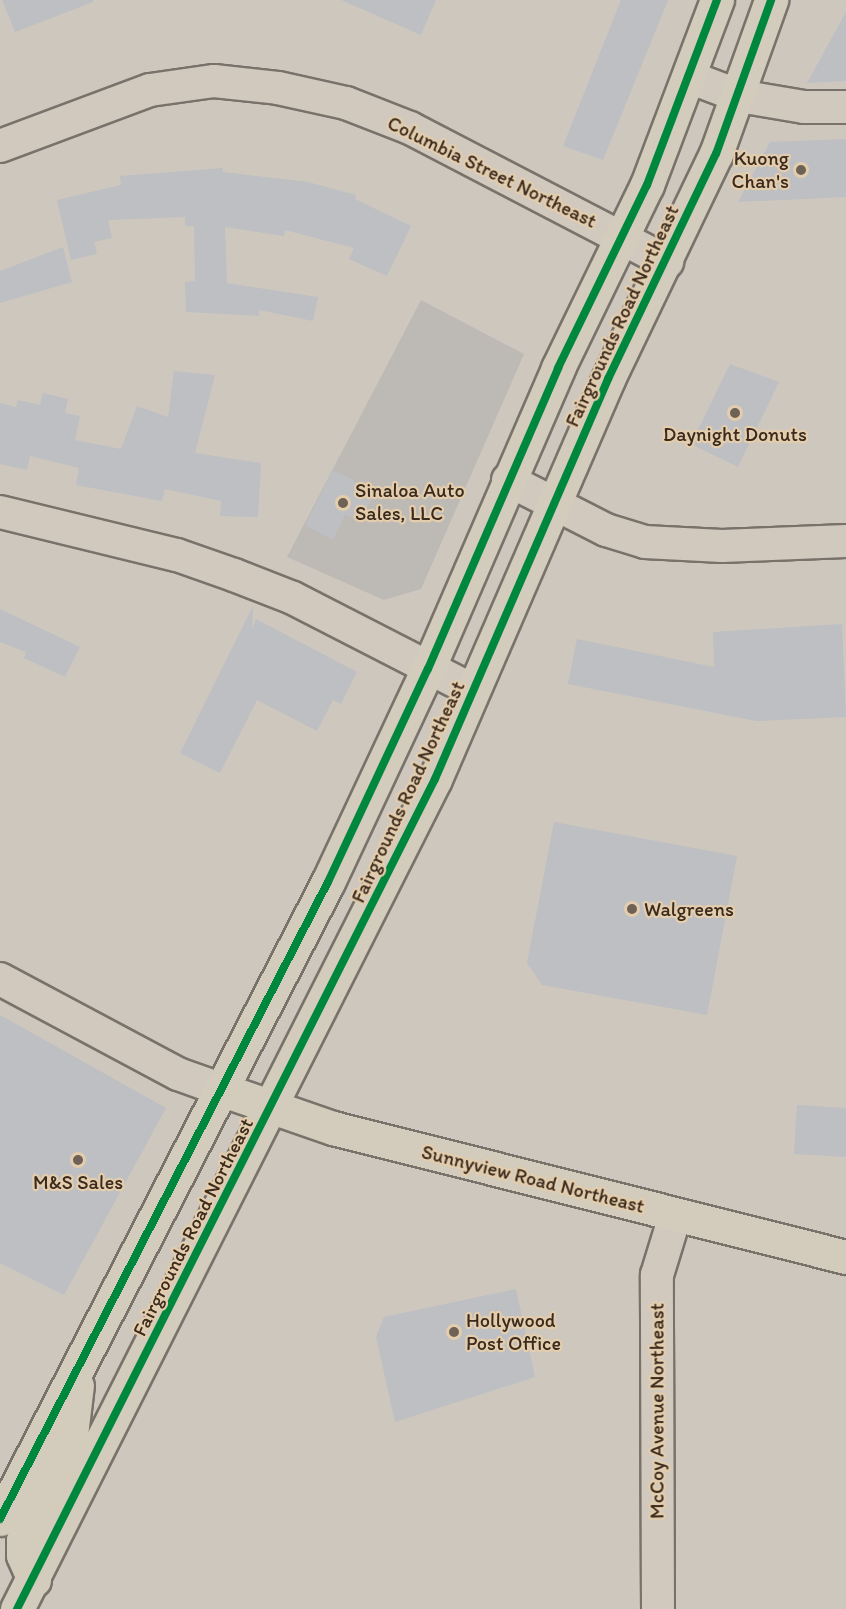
<!DOCTYPE html>
<style>
body{margin:0}
#map{position:relative;width:846px;height:1609px;overflow:hidden;background:#cec7be;font-family:Itim,sans-serif}
div>[style]{position:absolute}
.built>*{inset:0;background:#bdb9b4}
.building>*{inset:0;background:#bdbfc3}
.roads{filter:drop-shadow(2px 0 #78726b) drop-shadow(-2px 0 #78726b) drop-shadow(0 2px #78726b) drop-shadow(0 -2px #78726b)}
.minor>*{height:32px;margin:-16px;padding:0 16px;transform-origin:16px;border-radius:16px;background:#d1c9be}
.major>*{height:33px;margin:-16.5px;padding:0 16.5px;transform-origin:16.5px;border-radius:16.5px;background:#d3cbbb}
.cycleway>*{height:8px;margin:-4px;padding:0 4px;transform-origin:4px;border-radius:4px;background:#00873e}
.dots>*{width:16px;height:16px;translate:-50% -50%;box-sizing:border-box;border:3px solid #e3cdac;border-radius:50%}
span{translate:-50% -50%;white-space:nowrap;text-align:center;line-height:1.15;-webkit-text-stroke:4.5px #e3cdac;paint-order:stroke}
.poi-label{font-size:20px;color:#3b2a1e}
.right{translate:-100% -50%;text-align:right}
.left{translate:0 -50%;text-align:left}
.street-label{font-size:20px;color:#3b2a1e}
</style>
<div id="map">
<div class="built">
<i style="clip-path:polygon(421px 300px,524px 354px,421px 589px,384px 600px,287px 557px)"></i>
</div>
<div class="building">
<i style="clip-path:polygon(2px 0,93px 0,93px 2px,15px 32px)"></i>
<i style="clip-path:polygon(341px 0,436px 0,421px 35px)"></i>
<i style="clip-path:polygon(621px 0,668px 0,603px 160px,563px 146px)"></i>
<i style="clip-path:polygon(846px 12px,846px 81px,807px 83px)"></i>
<i style="clip-path:polygon(846px 139px,846px 197px,738px 202px,770px 142px)"></i>
<i style="clip-path:polygon(223px 168px,223px 172px,308px 182px,356px 195px,355px 199px,411px 226px,387px 276px,349px 259px,354px 248px,285px 230px,284px 236px,225px 227px,227px 283px,318px 297px,313px 321px,259px 310px,259px 316px,186px 312px,185px 282px,195px 281px,194px 226px,185px 226px,185px 217px,108px 220px,112px 238px,94px 242px,97px 254px,71px 260px,57px 200px,121px 185px,120px 176px)"></i>
<i style="clip-path:polygon(63px 247px,72px 282px,0 303px,0 271px)"></i>
<i style="clip-path:polygon(730px 364px,779px 382px,738px 467px,691px 444px)"></i>
<i style="clip-path:polygon(174px 371px,215px 375px,195px 453px,261px 463px,258px 517px,220px 516px,221px 501px,165px 489px,162px 501px,76px 485px,79px 468px,30px 456px,27px 470px,0 464px,0 403px,16px 407px,18px 400px,40px 405px,43px 393px,68px 399px,65px 413px,80px 416px,75px 440px,121px 449px,137px 406px,168px 417px)"></i>
<i style="clip-path:polygon(333px 470px,376px 491px,360px 521px,345px 515px,333px 540px,305px 525px)"></i>
<i style="clip-path:polygon(253px 606px,252px 629px,256px 619px,357px 672px,341px 704px,333px 700px,317px 731px,257px 700px,220px 773px,180px 753px)"></i>
<i style="clip-path:polygon(0 609px,80px 647px,65px 677px,24px 658px,26px 652px,0 642px)"></i>
<i style="clip-path:polygon(842px 624px,846px 717px,756px 721px,568px 684px,577px 639px,714px 667px,713px 632px)"></i>
<i style="clip-path:polygon(554px 822px,737px 856px,707px 1015px,542px 985px,527px 963px)"></i>
<i style="clip-path:polygon(0 1015px,166px 1108px,64px 1295px,0 1263px)"></i>
<i style="clip-path:polygon(797px 1105px,846px 1108px,846px 1157px,794px 1154px)"></i>
<i style="clip-path:polygon(516px 1289px,535px 1377px,395px 1422px,376px 1337px,384px 1317px)"></i>
</div>
<div class="roads">
<div class="minor">
<i style="left:689px;top:77px;width:53px;rotate:20.8deg"></i>
<i style="left:739px;top:96px;width:66px;rotate:9.6deg"></i>
<i style="left:804px;top:107px;width:42px"></i>
<i style="left:0;top:146px;width:160px;rotate:-20.5deg"></i>
<i style="left:150px;top:90px;width:65px;rotate:-8deg"></i>
<i style="left:214px;top:81px;width:64px;rotate:6.2deg"></i>
<i style="left:278px;top:88px;width:70px;rotate:12.4deg"></i>
<i style="left:346px;top:103px;width:69px;rotate:21.3deg"></i>
<i style="left:410px;top:128px;width:290px;rotate:27.5deg"></i>
<i style="left:508px;top:480px;width:110px;rotate:27deg"></i>
<i style="left:606px;top:530px;width:41px;rotate:17.1deg"></i>
<i style="left:645px;top:542px;width:77px;rotate:3deg"></i>
<i style="left:722px;top:546px;width:124px;rotate:-2.3deg"></i>
<i style="left:0;top:512px;width:182px;rotate:13.7deg"></i>
<i style="left:177px;top:555px;width:60px;rotate:19.3deg"></i>
<i style="left:234px;top:575px;width:63px;rotate:21.3deg"></i>
<i style="left:293px;top:598px;width:203px;rotate:27.2deg"></i>
<i style="left:0;top:979px;width:202px;rotate:28.1deg"></i>
<i style="left:178px;top:1074px;width:48px;rotate:19.6deg"></i>
<i style="left:658px;top:1609px;width:334px;rotate:-90.2deg"></i>
<i style="left:657px;top:1275px;width:62px;rotate:-73deg"></i>
</div>
<div class="major">
<i style="left:223px;top:1090px;width:116px;rotate:19.1deg"></i>
<i style="left:333px;top:1128px;width:529px;rotate:14.12deg"></i>
<i style="left:0;top:1519px;width:716px;rotate:-62.76deg"></i>
<i style="left:328px;top:882px;width:235px;rotate:-64.9deg"></i>
<i style="left:428px;top:669px;width:328px;rotate:-66.6deg"></i>
<i style="left:558px;top:368px;width:203px;rotate:-64.1deg"></i>
<i style="left:647px;top:185px;width:198px;rotate:-69.3deg"></i>
<i style="left:34px;top:1580px;width:27px;rotate:-114deg"></i>
<i style="left:23px;top:1555px;width:15px;rotate:-90deg"></i>
<i style="left:23px;top:1540px;width:115px;rotate:-65.4deg"></i>
<i style="left:71px;top:1435px;width:50px;rotate:-83.2deg"></i>
<i style="left:17px;top:1609px;width:929px;rotate:-63.27deg"></i>
<i style="left:435px;top:779px;width:436px;rotate:-66.6deg"></i>
<i style="left:608px;top:379px;width:250px;rotate:-64.4deg"></i>
<i style="left:716px;top:154px;width:164px;rotate:-70.3deg"></i>
</div>
</div>
<div class="cycleway">
<i style="left:0;top:1519px;width:716px;rotate:-62.76deg"></i>
<i style="left:328px;top:882px;width:235px;rotate:-64.9deg"></i>
<i style="left:428px;top:669px;width:328px;rotate:-66.6deg"></i>
<i style="left:558px;top:368px;width:203px;rotate:-64.1deg"></i>
<i style="left:647px;top:185px;width:198px;rotate:-69.3deg"></i>
<i style="left:17px;top:1609px;width:929px;rotate:-63.27deg"></i>
<i style="left:435px;top:779px;width:436px;rotate:-66.6deg"></i>
<i style="left:608px;top:379px;width:250px;rotate:-64.4deg"></i>
<i style="left:716px;top:154px;width:164px;rotate:-70.3deg"></i>
</div>
<div class="dots">
<i style="left:801px;top:170px;background:#6e6156"></i>
<i style="left:735px;top:413px;background:#6e6156"></i>
<i style="left:343px;top:503px;background:#6e6156"></i>
<i style="left:632px;top:909px;background:#6e6156"></i>
<i style="left:78px;top:1160px;background:#6e6156"></i>
<i style="left:454px;top:1332px;background:#6e6156"></i>
</div>
<div class="poi-label">
<span class="right" style="left:789px;top:170px">Kuong<br>Chan's</span>
<span style="left:735px;top:434px">Daynight Donuts</span>
<span class="left" style="left:355px;top:502px">Sinaloa Auto<br>Sales, LLC</span>
<span class="left" style="left:644px;top:909px">Walgreens</span>
<span style="left:78px;top:1182px">M&amp;S Sales</span>
<span class="left" style="left:466px;top:1332px">Hollywood<br>Post Office</span>
</div>
<div class="street-label">
<span style="left:492px;top:172px;rotate:26deg">Columbia Street Northeast</span>
<span style="left:622px;top:316px;rotate:-65deg">Fairgrounds Road Northeast</span>
<span style="left:408px;top:792px;rotate:-65deg">Fairgrounds Road Northeast</span>
<span style="left:533px;top:1179px;rotate:14deg">Sunnyview Road Northeast</span>
<span style="left:193px;top:1227px;rotate:-63deg">Fairgrounds Road Northeast</span>
<span style="left:657px;top:1411px;rotate:-90deg">McCoy Avenue Northeast</span>
</div>
</div>
